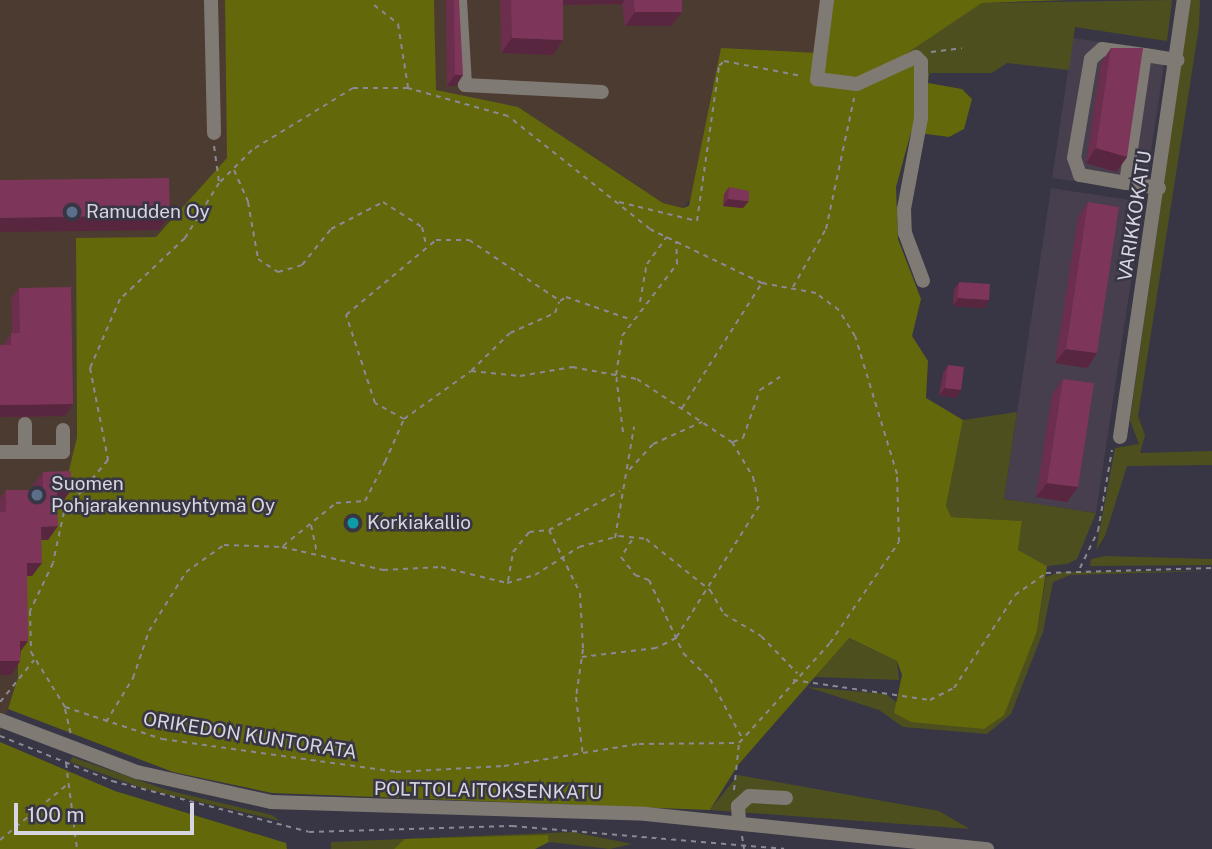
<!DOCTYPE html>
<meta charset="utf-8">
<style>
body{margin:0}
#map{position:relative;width:1212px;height:849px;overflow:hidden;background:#383544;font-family:"Public Sans",sans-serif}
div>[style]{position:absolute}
.commercial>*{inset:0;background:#473e4e}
.industrial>*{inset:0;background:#4c3b30}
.green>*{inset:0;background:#4d501e}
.forest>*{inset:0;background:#63680a}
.path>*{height:2px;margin-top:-1px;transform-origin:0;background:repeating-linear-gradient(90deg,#8b8995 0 5px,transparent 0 10px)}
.minor>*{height:14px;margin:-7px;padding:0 7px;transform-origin:7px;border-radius:7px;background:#807a74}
.wall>*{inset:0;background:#6c2e4d}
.shaded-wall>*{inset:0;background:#58263e}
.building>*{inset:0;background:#7d3659}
.dots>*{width:19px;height:19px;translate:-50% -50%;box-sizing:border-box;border:4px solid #383544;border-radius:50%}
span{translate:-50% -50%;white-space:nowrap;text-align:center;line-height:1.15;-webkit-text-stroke:5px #383544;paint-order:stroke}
.poi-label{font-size:19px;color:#d7d5df}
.left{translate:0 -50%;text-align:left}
.street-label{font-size:19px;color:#d7d5df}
.scale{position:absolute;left:14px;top:803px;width:180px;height:32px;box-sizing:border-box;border:4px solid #d7d5df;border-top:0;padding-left:9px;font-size:21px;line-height:24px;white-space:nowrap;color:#d7d5df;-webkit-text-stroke:5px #383544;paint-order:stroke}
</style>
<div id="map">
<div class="commercial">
<i style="clip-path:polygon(1073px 38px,1166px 52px,1145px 192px,1052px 178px)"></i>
<i style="clip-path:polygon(1051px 188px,1143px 202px,1096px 513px,1004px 499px)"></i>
</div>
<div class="industrial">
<i style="clip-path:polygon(0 0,225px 0,228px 158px,156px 237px,76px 239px,77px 437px,61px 504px,48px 504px,48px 540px,17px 577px,18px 677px,0 734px)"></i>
<i style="clip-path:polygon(434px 0,825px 0,819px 53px,683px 208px,663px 203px,518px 107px,435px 90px)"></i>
</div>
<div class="green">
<i style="clip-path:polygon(1172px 0,1167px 41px,1075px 27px,1069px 70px,1007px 63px,992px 73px,929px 73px,906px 54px,982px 3px)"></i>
<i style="clip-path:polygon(1190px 0,1200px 0,1199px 27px,1138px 416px,1145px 435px,1140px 453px,1212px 451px,1212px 465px,1127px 466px,1105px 536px,1096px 550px,1115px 448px,1139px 444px,1130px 420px)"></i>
<i style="clip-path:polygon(1017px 412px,1004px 499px,1096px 513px,1077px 559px,1067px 564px,1047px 566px,1018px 550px,1022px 521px,951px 517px,946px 506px,963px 420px)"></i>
<i style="clip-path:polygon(1106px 556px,1212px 559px,1212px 565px,1090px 566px,1091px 559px)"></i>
<i style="clip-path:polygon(1212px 571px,1070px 575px,1053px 582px,1043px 632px,1011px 714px,987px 734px,903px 727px,879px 710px,807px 687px,886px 694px,897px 703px,1037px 631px,1046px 577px,1060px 572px)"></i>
<i style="clip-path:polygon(848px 638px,897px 661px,899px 680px,815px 677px)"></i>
<i style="clip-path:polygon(72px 757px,167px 790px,272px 815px,280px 821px,145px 789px,70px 762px)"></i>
<i style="clip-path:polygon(738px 775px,939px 811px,970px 829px,710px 810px)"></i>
<i style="clip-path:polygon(573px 832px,632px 844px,610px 849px,549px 842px,548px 836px,394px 849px,331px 849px,331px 842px)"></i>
</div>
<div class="forest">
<i style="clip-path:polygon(225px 0,434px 0,436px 90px,518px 107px,663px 203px,683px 208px,689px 206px,721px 48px,818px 53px,825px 0,1069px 0,982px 3px,906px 54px,929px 73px,928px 83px,962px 89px,972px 99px,964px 129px,949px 137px,911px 132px,896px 187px,898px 239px,921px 299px,912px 336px,928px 361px,926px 398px,963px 420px,946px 506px,951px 517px,1022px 521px,1018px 550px,1047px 566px,1037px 631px,1004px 715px,984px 729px,911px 722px,894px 713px,902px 675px,897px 661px,849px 638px,738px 765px,710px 810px,272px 793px,173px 772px,8px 709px,18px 677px,17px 576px,48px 504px,61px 503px,77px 437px,76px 238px,156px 237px,227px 158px)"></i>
<i style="clip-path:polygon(0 742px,115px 791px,286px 843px,287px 849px,0 849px)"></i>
<i style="clip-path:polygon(548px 835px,549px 842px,535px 849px,394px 849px,405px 839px)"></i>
</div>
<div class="path">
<i style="left:374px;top:5px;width:31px;rotate:38deg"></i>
<i style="left:398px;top:24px;width:64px;rotate:81deg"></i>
<i style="left:931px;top:52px;width:31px;rotate:-7deg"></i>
<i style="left:214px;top:146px;width:36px;rotate:82deg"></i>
<i style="left:234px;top:170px;width:35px;rotate:66deg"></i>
<i style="left:248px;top:202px;width:58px;rotate:80deg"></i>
<i style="left:258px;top:259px;width:24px;rotate:33deg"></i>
<i style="left:278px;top:272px;width:25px;rotate:-16deg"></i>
<i style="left:302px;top:265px;width:46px;rotate:-51.1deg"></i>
<i style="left:331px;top:229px;width:59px;rotate:-27.4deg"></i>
<i style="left:383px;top:202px;width:46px;rotate:32.7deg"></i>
<i style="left:422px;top:227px;width:18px;rotate:77deg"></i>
<i style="left:619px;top:202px;width:80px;rotate:13.7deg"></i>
<i style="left:697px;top:221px;width:157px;rotate:-81.9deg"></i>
<i style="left:719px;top:66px;width:7px;rotate:-45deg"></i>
<i style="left:724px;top:61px;width:79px;rotate:10.9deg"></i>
<i style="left:793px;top:287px;width:67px;rotate:-60.4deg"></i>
<i style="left:826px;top:229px;width:134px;rotate:-77.9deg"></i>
<i style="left:640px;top:302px;width:39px;rotate:-80deg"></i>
<i style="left:647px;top:264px;width:34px;rotate:-54deg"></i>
<i style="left:471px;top:371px;width:49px;rotate:5.8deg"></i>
<i style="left:520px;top:376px;width:53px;rotate:-9.8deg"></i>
<i style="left:572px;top:367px;width:66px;rotate:10.5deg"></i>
<i style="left:637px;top:379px;width:114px;rotate:33.6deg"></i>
<i style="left:732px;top:442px;width:41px;rotate:59deg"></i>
<i style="left:753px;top:477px;width:30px;rotate:78deg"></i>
<i style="left:759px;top:506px;width:156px;rotate:122.2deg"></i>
<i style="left:676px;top:638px;width:22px;rotate:153deg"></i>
<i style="left:656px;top:648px;width:75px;rotate:173.1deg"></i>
<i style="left:682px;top:408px;width:148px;rotate:-57.4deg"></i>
<i style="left:404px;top:419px;width:82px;rotate:-35.6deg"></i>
<i style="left:471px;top:371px;width:54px;rotate:-44.3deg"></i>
<i style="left:510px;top:333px;width:49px;rotate:-24deg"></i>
<i style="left:555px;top:313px;width:12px;rotate:-70deg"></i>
<i style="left:623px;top:432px;width:57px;rotate:-97deg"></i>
<i style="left:616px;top:375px;width:39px;rotate:-81deg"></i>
<i style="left:622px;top:336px;width:91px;rotate:-52.6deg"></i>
<i style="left:677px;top:264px;width:23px;rotate:-92deg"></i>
<i style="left:733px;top:442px;width:11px;rotate:-22deg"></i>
<i style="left:743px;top:438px;width:51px;rotate:-70.5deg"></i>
<i style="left:760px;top:390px;width:24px;rotate:-33deg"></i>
<i style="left:629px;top:470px;width:35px;rotate:-47deg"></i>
<i style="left:653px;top:444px;width:54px;rotate:-24.2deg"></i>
<i style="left:311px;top:525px;width:29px;rotate:78deg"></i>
<i style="left:549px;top:530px;width:70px;rotate:63.8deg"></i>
<i style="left:580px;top:593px;width:56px;rotate:86.9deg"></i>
<i style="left:583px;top:649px;width:49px;rotate:98.3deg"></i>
<i style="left:576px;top:697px;width:59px;rotate:83.2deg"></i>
<i style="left:615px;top:538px;width:113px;rotate:-80.3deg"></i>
<i style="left:632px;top:540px;width:20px;rotate:123deg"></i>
<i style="left:621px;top:557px;width:23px;rotate:52deg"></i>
<i style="left:635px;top:575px;width:15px;rotate:20deg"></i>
<i style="left:649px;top:580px;width:81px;rotate:65deg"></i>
<i style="left:683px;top:653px;width:37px;rotate:44deg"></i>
<i style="left:710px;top:679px;width:67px;rotate:61.5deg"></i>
<i style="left:283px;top:546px;width:68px;rotate:-39.1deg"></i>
<i style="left:336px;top:503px;width:29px;rotate:-4deg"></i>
<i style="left:365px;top:501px;width:44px;rotate:-62.9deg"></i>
<i style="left:385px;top:462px;width:47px;rotate:-66.2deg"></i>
<i style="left:404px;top:419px;width:33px;rotate:-151deg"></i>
<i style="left:375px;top:403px;width:93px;rotate:-108.2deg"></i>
<i style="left:346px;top:315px;width:117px;rotate:-39.8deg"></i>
<i style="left:436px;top:240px;width:33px"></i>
<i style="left:469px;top:240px;width:110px;rotate:33.8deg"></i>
<i style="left:560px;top:301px;width:7px;rotate:-34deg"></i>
<i style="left:566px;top:297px;width:67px;rotate:19.2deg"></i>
<i style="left:1080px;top:568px;width:41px;rotate:-64.1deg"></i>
<i style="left:1098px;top:531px;width:82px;rotate:-80.2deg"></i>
<i style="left:508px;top:581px;width:29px;rotate:-80deg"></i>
<i style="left:513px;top:552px;width:26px;rotate:-51deg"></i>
<i style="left:529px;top:532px;width:20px;rotate:-6deg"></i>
<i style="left:549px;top:530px;width:81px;rotate:-28.8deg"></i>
<i style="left:793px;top:680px;width:138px;rotate:8.3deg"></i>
<i style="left:930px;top:700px;width:27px;rotate:-27deg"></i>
<i style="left:954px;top:688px;width:111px;rotate:-56.7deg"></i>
<i style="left:1015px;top:595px;width:38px;rotate:-35deg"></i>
<i style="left:1046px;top:573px;width:166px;rotate:-1.7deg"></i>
<i style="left:0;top:702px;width:54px;rotate:-51deg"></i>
<i style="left:65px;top:709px;width:26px;rotate:77deg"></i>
<i style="left:106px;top:722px;width:52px;rotate:-58.5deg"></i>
<i style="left:133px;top:678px;width:50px;rotate:-71.2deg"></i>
<i style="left:149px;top:631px;width:70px;rotate:-57.9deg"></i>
<i style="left:186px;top:572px;width:47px;rotate:-35.4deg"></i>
<i style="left:224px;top:545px;width:58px;rotate:2deg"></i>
<i style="left:282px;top:547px;width:104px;rotate:12.8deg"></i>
<i style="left:383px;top:570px;width:58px;rotate:-3deg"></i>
<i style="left:441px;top:567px;width:68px;rotate:13.6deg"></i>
<i style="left:507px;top:583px;width:29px;rotate:-16deg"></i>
<i style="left:535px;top:575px;width:52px;rotate:-32.5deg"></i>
<i style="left:579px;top:547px;width:41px;rotate:-15.4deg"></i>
<i style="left:619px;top:536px;width:27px;rotate:6deg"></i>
<i style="left:646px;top:539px;width:82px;rotate:38.6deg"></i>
<i style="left:710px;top:590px;width:28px;rotate:60deg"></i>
<i style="left:724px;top:614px;width:43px;rotate:30.7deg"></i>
<i style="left:761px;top:636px;width:52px;rotate:45.8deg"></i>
<i style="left:0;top:736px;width:121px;rotate:21.9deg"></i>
<i style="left:112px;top:781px;width:203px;rotate:14.5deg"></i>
<i style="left:309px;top:832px;width:203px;rotate:-1.7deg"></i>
<i style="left:512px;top:826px;width:273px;rotate:4.8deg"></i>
<i style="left:66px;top:763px;width:87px;rotate:82.7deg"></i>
<i style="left:734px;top:790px;width:47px;rotate:-83.9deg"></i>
<i style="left:739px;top:743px;width:135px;rotate:-47.7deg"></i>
<i style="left:830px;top:643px;width:122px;rotate:-55.7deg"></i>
<i style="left:899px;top:542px;width:68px;rotate:-91.7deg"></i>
<i style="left:897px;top:474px;width:144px;rotate:-106.9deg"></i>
<i style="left:855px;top:336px;width:31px;rotate:-122deg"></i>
<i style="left:839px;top:310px;width:29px;rotate:-144deg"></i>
<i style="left:816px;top:293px;width:55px;rotate:-169.5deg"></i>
<i style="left:762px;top:283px;width:124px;rotate:-154.3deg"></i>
<i style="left:650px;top:229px;width:181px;rotate:-141.5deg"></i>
<i style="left:508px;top:116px;width:104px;rotate:-164.4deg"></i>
<i style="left:408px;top:88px;width:55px;rotate:180deg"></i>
<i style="left:353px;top:88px;width:119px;rotate:148.5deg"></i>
<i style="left:252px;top:150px;width:47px;rotate:135deg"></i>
<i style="left:219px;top:183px;width:65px;rotate:121.7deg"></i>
<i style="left:185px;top:238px;width:89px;rotate:136.8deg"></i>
<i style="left:120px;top:299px;width:75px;rotate:113.5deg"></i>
<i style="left:90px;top:368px;width:94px;rotate:78.9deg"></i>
<i style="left:108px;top:460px;width:68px;rotate:130.2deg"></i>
<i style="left:64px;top:512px;width:52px;rotate:102.2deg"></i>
<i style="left:53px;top:563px;width:53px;rotate:115.6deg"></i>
<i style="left:30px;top:611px;width:41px;rotate:88.6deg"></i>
<i style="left:31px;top:652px;width:65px;rotate:58.3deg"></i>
<i style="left:65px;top:707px;width:102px;rotate:18.3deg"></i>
<i style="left:162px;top:739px;width:236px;rotate:8deg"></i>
<i style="left:396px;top:772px;width:108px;rotate:-3.2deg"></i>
<i style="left:504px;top:766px;width:137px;rotate:-9.3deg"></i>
<i style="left:639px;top:744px;width:100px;rotate:-0.6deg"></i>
<i style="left:742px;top:836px;width:13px;rotate:81deg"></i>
<i style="left:0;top:840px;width:88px;rotate:-39.5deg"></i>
</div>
<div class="minor">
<i style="left:211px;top:0;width:133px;rotate:88.7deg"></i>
<i style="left:460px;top:0;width:85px;rotate:86.6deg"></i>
<i style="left:465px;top:85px;width:137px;rotate:2.9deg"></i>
<i style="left:827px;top:0;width:80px;rotate:97.2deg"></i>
<i style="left:817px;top:79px;width:40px;rotate:7.1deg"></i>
<i style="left:857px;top:84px;width:65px;rotate:-24.6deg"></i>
<i style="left:916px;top:57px;width:7px;rotate:45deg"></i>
<i style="left:921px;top:62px;width:56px;rotate:90deg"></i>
<i style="left:921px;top:118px;width:93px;rotate:100.6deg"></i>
<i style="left:904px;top:209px;width:24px;rotate:88deg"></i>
<i style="left:905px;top:233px;width:51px;rotate:69.4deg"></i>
<i style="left:1126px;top:183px;width:47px;rotate:-170.1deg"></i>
<i style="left:1080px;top:175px;width:18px;rotate:-109deg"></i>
<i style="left:1074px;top:158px;width:100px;rotate:-80.3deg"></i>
<i style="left:1091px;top:59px;width:15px;rotate:-42deg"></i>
<i style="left:1102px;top:49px;width:43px;rotate:7.9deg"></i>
<i style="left:1159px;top:188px;width:33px;rotate:-171deg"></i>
<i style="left:1126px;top:183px;width:129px;rotate:-81.6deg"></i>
<i style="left:1145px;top:55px;width:33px;rotate:9deg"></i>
<i style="left:25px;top:424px;width:28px;rotate:90deg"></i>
<i style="left:1120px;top:437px;width:442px;rotate:-81.7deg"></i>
<i style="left:0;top:452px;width:63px"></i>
<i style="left:63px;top:452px;width:22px;rotate:-90deg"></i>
<i style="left:0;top:720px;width:147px;rotate:20.8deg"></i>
<i style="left:137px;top:772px;width:137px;rotate:12.6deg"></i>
<i style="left:271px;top:802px;width:375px;rotate:1.8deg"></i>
<i style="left:646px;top:814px;width:343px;rotate:5.9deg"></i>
<i style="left:739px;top:821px;width:15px;rotate:-94deg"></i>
<i style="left:738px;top:806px;width:15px;rotate:-42deg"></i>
<i style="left:749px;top:796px;width:37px;rotate:3deg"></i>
</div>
<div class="wall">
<i style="clip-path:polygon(446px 0,459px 0,456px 86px,447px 86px)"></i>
<i style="clip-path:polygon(500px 0,682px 0,682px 12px,671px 26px,625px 26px,622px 4px,563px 5px,553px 55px,501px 53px)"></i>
<i style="clip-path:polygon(1111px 48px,1127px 157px,1116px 172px,1086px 163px,1101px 63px)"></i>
<i style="clip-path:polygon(729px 187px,743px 208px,723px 206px,724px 194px)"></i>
<i style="clip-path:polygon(1088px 202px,1097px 353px,1087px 368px,1055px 363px,1078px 217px)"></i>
<i style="clip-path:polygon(959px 282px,984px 308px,953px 306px,954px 290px)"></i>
<i style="clip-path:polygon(19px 288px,73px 404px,65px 416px,0 417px,0 345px,3px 345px,12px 333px,11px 299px)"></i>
<i style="clip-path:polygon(948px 365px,956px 398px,939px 395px,943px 373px)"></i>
<i style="clip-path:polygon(1063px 379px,1078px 487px,1067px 502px,1036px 497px,1052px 394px)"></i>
<i style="clip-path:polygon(43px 472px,71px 490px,61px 504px,58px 504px,48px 540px,41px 540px,32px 576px,27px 576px,20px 661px,11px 675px,0 675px,0 499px,6px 490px,34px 490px,33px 485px)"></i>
</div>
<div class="shaded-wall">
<i style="clip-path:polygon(556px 0,625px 0,622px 4px,552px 5px)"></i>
<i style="clip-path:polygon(635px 12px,682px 12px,671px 26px,625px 26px)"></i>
<i style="clip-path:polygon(512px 38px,563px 40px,553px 55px,501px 53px)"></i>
<i style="clip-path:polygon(455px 75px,463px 75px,456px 86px,447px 86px)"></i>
<i style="clip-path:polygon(1096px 148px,1127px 157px,1116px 172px,1086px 163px)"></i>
<i style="clip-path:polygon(728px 199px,749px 201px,743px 208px,723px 206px)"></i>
<i style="clip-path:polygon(170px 215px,159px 230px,0 232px,0 218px)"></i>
<i style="clip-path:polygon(958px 298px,989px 300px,984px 308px,953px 306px)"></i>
<i style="clip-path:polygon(1066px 349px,1097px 353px,1087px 368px,1055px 363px)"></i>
<i style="clip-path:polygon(945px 388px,961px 390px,956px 398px,939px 395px)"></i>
<i style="clip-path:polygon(73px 404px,65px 416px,0 417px,0 405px)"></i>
<i style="clip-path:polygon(1047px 483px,1078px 487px,1067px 502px,1036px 497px)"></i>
<i style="clip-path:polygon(57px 490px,71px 490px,61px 504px,48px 504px)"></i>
<i style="clip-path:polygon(58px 526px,48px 540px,31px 540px,41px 527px)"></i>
<i style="clip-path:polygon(27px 563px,42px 563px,32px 576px,17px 576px)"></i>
<i style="clip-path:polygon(20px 641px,28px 641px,18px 655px)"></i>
<i style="clip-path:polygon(0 661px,20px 661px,11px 675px,0 675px)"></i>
</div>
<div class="building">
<i style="clip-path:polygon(454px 0,459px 0,463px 75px,455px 75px)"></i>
<i style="clip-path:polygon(511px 0,563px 0,563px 40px,512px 38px)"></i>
<i style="clip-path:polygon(634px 0,682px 0,682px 12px,635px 12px)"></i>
<i style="clip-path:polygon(1111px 48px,1143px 48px,1127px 157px,1096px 148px)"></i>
<i style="clip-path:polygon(169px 178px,170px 215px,0 218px,0 180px)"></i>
<i style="clip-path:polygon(729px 187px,749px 191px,749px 201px,728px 199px)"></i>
<i style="clip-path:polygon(1088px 202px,1119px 207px,1097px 353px,1066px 349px)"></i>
<i style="clip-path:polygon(959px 282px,990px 284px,989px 300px,958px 298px)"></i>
<i style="clip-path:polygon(71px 287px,73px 404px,0 405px,0 345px,11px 345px,11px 333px,20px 333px,19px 288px)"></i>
<i style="clip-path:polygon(948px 365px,964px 367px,961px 390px,945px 388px)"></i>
<i style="clip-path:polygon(1063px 379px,1094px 383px,1078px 487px,1047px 483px)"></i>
<i style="clip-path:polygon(71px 471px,71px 490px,57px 490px,58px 526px,41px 527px,42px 563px,27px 563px,28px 641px,20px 641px,20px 661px,0 661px,0 512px,6px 512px,6px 490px,43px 490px,43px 472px)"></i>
</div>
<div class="dots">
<i style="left:72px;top:212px;background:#5c6f8a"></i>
<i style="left:37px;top:495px;background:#5c6f8a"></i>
<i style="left:353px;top:523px;background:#0f9aa8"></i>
</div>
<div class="poi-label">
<span class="left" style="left:86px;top:212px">Ramudden Oy</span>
<span class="left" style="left:51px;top:495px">Suomen<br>Pohjarakennusyhtymä Oy</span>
<span class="left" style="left:367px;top:523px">Korkiakallio</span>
</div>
<div class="street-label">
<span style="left:1135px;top:216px;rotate:-81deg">VARIKKOKATU</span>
<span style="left:250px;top:736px;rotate:9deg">ORIKEDON KUNTORATA</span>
<span style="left:488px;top:791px;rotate:1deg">POLTTOLAITOKSENKATU</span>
</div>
<div class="scale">100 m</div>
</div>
